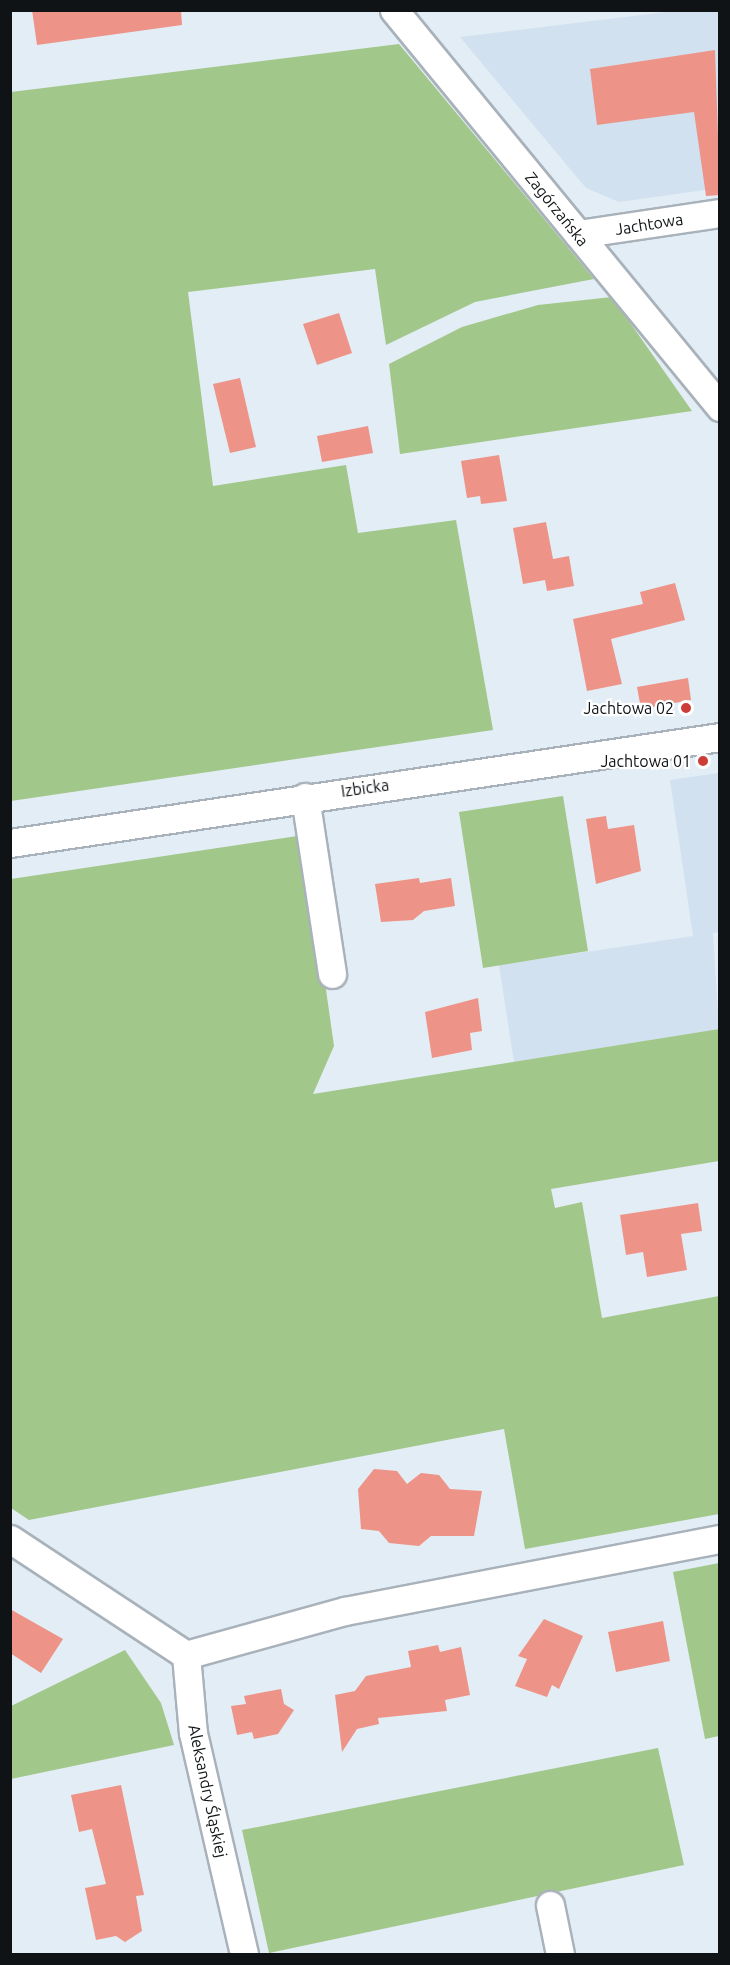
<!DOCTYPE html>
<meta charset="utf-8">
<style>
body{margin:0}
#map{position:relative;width:730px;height:1965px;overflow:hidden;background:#e3edf5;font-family:Ubuntu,sans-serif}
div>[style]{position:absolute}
.built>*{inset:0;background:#d1e1ef}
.green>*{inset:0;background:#a2c78b}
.building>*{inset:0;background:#ed9387}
.roads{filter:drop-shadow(2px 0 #a9b2ba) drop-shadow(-2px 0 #a9b2ba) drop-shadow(0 2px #a9b2ba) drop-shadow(0 -2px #a9b2ba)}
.minor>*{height:27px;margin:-13.5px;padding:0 13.5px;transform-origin:13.5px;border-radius:13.5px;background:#fff}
.dots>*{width:16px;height:16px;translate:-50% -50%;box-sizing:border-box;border:3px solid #fff;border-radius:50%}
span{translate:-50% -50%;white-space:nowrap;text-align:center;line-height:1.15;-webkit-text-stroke:4.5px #fff;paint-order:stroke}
.street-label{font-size:16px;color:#0f1315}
.poi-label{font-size:16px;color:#0f1315}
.right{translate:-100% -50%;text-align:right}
.frame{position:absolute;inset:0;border:12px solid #0f1315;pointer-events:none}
</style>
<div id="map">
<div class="built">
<i style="clip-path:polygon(674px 11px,719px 11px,719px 188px,619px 202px,586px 188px,460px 37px)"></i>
<i style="clip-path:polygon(719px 773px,720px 932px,713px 933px,719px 1029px,514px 1062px,499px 965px,693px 936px,670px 780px)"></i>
</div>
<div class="green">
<i style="clip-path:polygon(399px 44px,594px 279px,475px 302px,386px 345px,375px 269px,188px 292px,213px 486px,346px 465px,358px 533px,456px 520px,493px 730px,11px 801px,11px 92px)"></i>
<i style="clip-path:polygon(612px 297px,692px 411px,400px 454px,389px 364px,462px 327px,538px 305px)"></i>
<i style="clip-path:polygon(563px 796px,588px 951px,483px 968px,459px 812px)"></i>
<i style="clip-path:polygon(304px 835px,334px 1046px,313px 1094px,719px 1029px,719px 1161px,551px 1189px,555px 1208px,582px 1202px,602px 1318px,719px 1296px,719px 1514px,525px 1549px,504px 1429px,29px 1520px,11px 1508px,11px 879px)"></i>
<i style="clip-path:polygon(719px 1563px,719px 1736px,705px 1739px,673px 1572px)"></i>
<i style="clip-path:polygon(125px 1650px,161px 1703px,174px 1745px,11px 1779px,11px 1706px)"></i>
<i style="clip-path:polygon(658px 1748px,684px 1865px,269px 1953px,242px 1830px)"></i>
</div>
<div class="building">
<i style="clip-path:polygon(32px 10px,181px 10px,182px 25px,37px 45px)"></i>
<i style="clip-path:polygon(715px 50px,720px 195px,706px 196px,694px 112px,597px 125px,590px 69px)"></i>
<i style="clip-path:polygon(339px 313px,352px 353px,317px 365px,303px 324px)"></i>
<i style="clip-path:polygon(240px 378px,256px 447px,230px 453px,213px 384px)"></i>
<i style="clip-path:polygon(368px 426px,373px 453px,322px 462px,317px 436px)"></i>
<i style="clip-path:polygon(499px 455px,507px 501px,481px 504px,480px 496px,467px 498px,461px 461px)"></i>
<i style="clip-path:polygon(546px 522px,553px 559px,569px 556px,574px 586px,547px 591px,545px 580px,523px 584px,513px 528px)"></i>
<i style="clip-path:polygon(675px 583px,685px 620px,611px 639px,622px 684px,587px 691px,573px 619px,643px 604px,640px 592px)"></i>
<i style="clip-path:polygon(688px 678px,691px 700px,641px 709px,637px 687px)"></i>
<i style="clip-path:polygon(606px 816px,608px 829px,634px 825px,641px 871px,596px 884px,586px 819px)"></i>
<i style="clip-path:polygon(419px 878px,420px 883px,451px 878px,455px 906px,424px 911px,413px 920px,381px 922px,375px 884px)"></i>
<i style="clip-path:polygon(478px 998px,482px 1031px,470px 1033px,472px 1050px,432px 1058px,425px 1012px)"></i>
<i style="clip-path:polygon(698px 1203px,702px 1231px,681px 1234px,687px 1270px,647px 1277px,643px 1252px,626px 1255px,620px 1215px)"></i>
<i style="clip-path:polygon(374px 1469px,397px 1471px,407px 1484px,421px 1473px,439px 1475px,450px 1489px,482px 1491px,474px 1536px,431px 1536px,419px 1546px,389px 1543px,379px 1531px,361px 1529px,358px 1489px)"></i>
<i style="clip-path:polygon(10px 1609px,63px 1639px,41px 1673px,10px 1653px)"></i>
<i style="clip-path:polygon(544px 1619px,583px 1636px,559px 1689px,552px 1685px,547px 1697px,515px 1686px,527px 1659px,518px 1656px)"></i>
<i style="clip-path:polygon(663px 1621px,670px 1661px,616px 1672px,608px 1632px)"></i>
<i style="clip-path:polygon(438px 1645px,440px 1652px,461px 1647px,470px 1695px,445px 1700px,447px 1711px,378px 1718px,379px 1724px,357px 1729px,342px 1752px,335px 1695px,355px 1691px,366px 1676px,411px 1667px,408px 1651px)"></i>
<i style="clip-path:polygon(281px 1689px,284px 1704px,294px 1710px,278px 1734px,254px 1739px,252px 1732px,237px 1735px,231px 1706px,246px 1704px,244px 1696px)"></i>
<i style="clip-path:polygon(121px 1785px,144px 1895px,136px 1896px,142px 1931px,125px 1942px,116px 1936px,96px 1940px,85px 1888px,106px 1884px,92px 1829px,79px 1832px,71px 1795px)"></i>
</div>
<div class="roads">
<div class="minor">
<i style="left:394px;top:10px;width:514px;rotate:50.61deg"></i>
<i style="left:578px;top:234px;width:144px;rotate:-8.4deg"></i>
<i style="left:305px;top:797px;width:179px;rotate:81.3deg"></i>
<i style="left:10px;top:843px;width:718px;rotate:-8.49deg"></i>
<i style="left:10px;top:1539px;width:211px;rotate:33.4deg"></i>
<i style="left:186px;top:1655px;width:78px;rotate:84.9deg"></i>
<i style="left:193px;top:1733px;width:227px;rotate:77deg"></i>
<i style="left:186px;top:1655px;width:165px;rotate:-15.5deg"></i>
<i style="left:345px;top:1611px;width:382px;rotate:-10.9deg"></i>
<i style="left:550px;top:1905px;width:50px;rotate:78.5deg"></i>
</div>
</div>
<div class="dots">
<i style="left:686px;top:708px;background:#cb3d36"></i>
<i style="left:703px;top:761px;background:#cb3d36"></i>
</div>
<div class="street-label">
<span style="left:557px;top:209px;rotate:51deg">Zagórzańska</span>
<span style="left:649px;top:224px;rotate:-9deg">Jachtowa</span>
<span style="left:365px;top:788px;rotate:-8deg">Izbicka</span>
<span style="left:208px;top:1791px;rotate:78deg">Aleksandry Śląskiej</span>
</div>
<div class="poi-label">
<span class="right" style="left:674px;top:708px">Jachtowa 02</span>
<span class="right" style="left:691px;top:761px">Jachtowa 01</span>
</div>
<div class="frame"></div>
</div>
